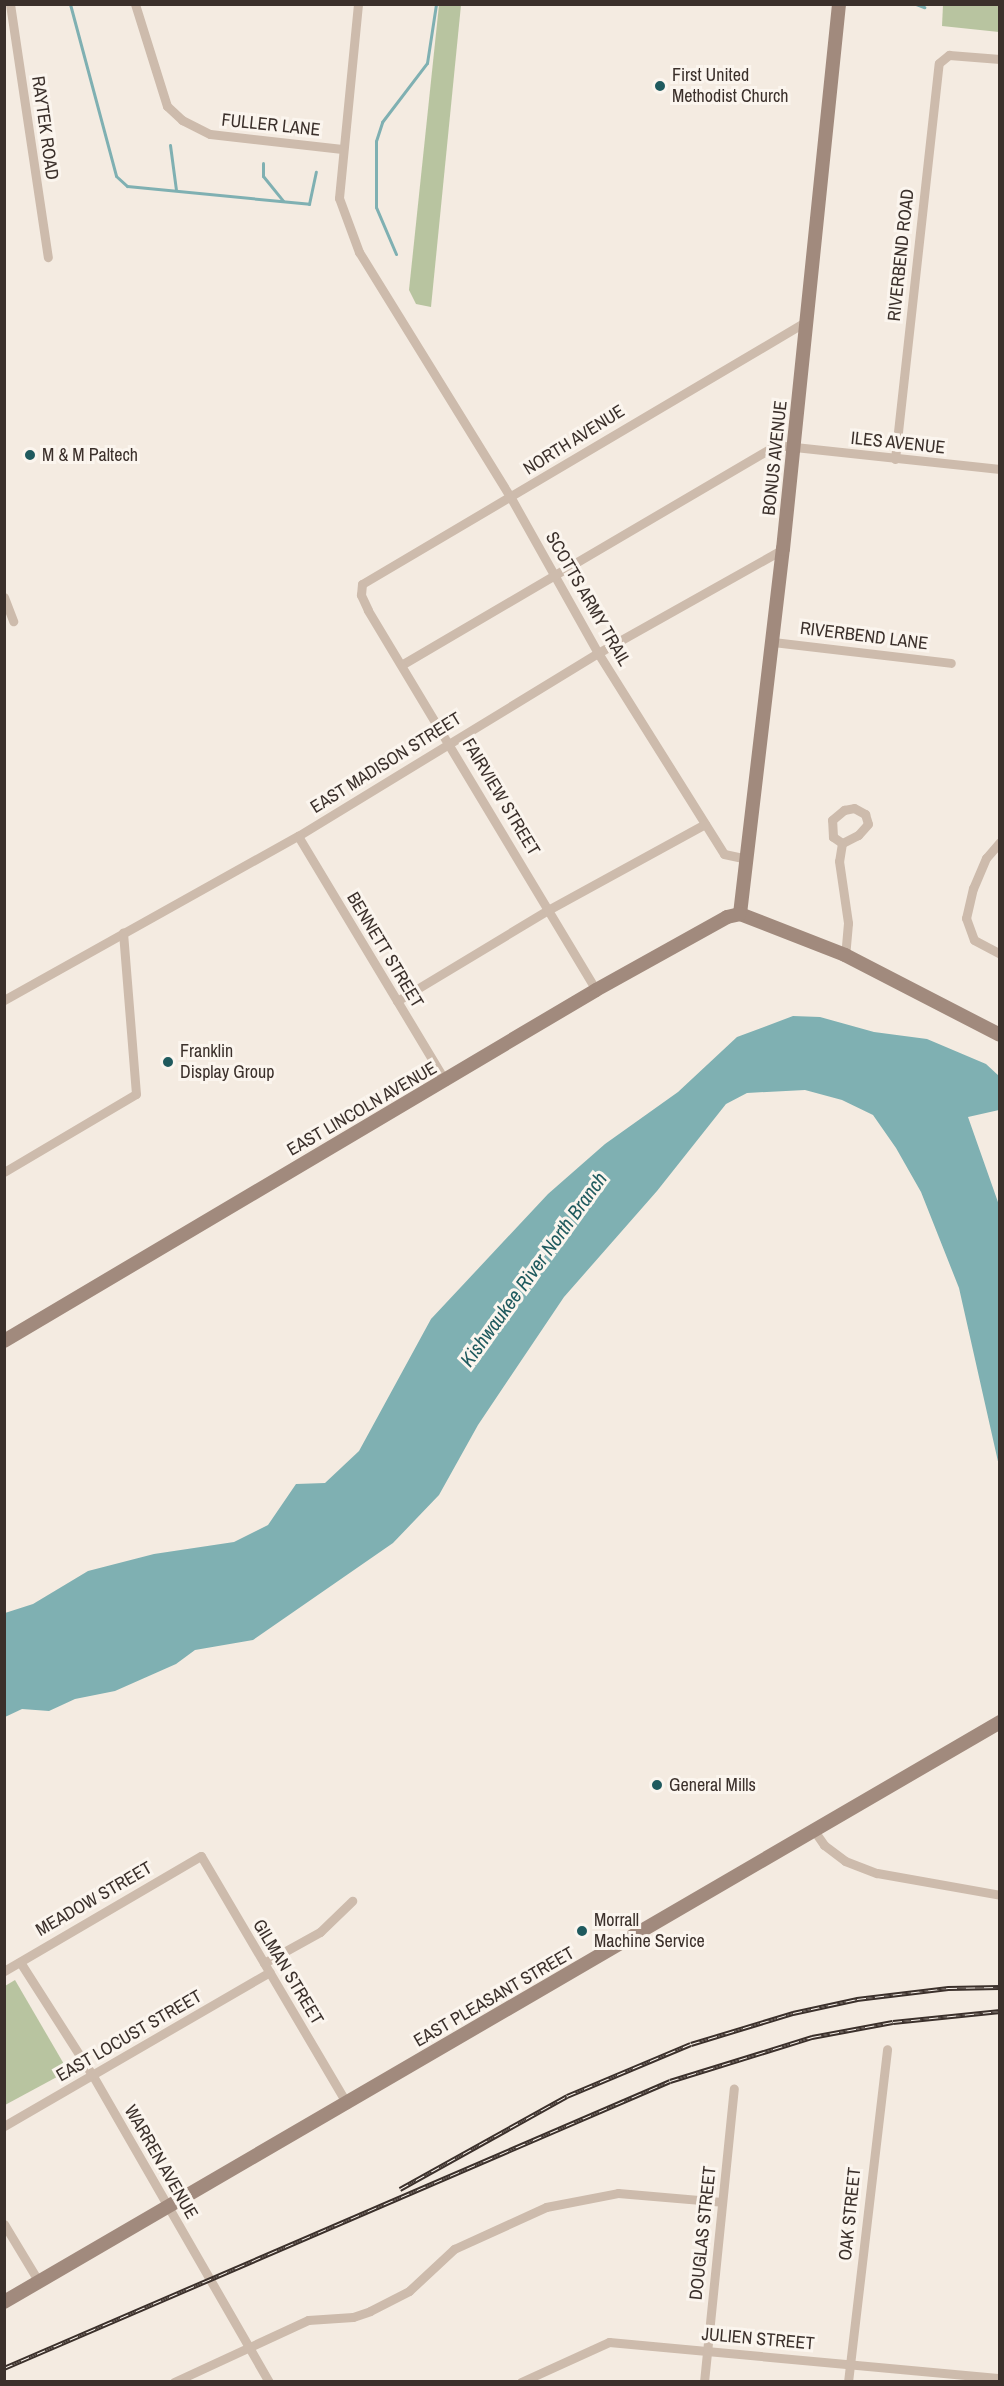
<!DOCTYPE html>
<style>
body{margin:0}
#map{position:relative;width:1004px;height:2386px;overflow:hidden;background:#f4ebe1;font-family:"Archivo Narrow",sans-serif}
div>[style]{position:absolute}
.green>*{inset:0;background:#b8c4a0}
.water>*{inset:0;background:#7fb0b2}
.stream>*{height:3px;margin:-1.5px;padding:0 1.5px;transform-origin:1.5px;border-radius:1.5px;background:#7fb0b2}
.street>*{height:9px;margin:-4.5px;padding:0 4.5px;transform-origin:4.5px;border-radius:4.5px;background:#cdbbac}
.secondary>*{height:14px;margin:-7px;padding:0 7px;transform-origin:7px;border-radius:7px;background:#a18a7d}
.rail>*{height:5px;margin-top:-2.5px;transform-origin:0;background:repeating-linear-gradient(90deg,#fbf5ee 0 9px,#3b302b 0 18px);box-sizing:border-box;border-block:2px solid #3b302b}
.dots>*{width:16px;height:16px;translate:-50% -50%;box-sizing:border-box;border:3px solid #fbf5ee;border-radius:50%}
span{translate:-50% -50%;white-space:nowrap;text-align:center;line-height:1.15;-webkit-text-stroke:6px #fbf5ee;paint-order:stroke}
.poi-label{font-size:18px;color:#3b302b}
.left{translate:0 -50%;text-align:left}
.street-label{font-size:18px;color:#3b302b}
.water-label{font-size:20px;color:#1f5a5e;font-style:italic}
.frame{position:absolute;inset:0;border:6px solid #3b302b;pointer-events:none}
</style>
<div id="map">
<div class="green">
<i style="clip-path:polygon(439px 5px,461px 5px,431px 307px,416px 304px,409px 290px)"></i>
<i style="clip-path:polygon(943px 5px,999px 5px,999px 32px,942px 26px)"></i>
<i style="clip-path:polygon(15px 1980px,68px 2071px,5px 2105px,5px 1986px)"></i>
</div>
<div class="water">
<i style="clip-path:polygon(793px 1016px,820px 1017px,874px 1032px,927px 1039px,986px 1064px,999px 1076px,999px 1110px,968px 1117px,999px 1205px,999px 1466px,959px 1288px,921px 1192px,896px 1148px,873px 1115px,842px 1100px,805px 1090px,747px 1093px,726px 1104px,657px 1191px,564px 1297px,478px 1425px,439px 1495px,393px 1543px,253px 1640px,195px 1650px,176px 1664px,115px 1691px,75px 1699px,49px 1711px,22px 1709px,5px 1717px,5px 1613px,33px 1604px,88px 1571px,154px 1554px,234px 1542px,268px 1525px,296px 1484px,325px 1483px,359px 1451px,431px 1319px,548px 1194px,605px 1144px,678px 1092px,737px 1037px)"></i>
</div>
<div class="stream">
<i style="left:70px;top:4px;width:178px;rotate:75deg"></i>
<i style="left:116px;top:176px;width:15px;rotate:42deg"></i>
<i style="left:127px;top:186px;width:183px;rotate:5.6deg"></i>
<i style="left:309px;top:204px;width:33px;rotate:-78deg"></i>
<i style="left:916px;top:4px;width:9px;rotate:21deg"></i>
<i style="left:170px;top:145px;width:45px;rotate:82.4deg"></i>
<i style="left:263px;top:163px;width:13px;rotate:90deg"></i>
<i style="left:263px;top:176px;width:32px;rotate:51deg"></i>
<i style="left:396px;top:254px;width:51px;rotate:-113.1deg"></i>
<i style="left:376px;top:207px;width:66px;rotate:-90deg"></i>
<i style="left:376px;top:141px;width:20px;rotate:-72deg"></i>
<i style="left:382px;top:122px;width:74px;rotate:-52.7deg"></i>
<i style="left:427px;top:63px;width:60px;rotate:-81.3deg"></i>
</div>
<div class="street">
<i style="left:10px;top:4px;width:256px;rotate:81.5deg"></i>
<i style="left:135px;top:4px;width:107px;rotate:72.6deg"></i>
<i style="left:167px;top:106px;width:21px;rotate:43deg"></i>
<i style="left:182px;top:120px;width:31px;rotate:27deg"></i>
<i style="left:210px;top:134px;width:133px;rotate:6.5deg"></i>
<i style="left:358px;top:4px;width:195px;rotate:95.6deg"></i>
<i style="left:339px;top:198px;width:58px;rotate:69.7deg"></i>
<i style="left:359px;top:252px;width:289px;rotate:58.3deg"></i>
<i style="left:511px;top:498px;width:178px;rotate:60.7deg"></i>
<i style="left:598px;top:653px;width:237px;rotate:57.9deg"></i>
<i style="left:724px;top:854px;width:24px;rotate:12deg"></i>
<i style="left:895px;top:459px;width:398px;rotate:-83.7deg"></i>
<i style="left:939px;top:63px;width:13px;rotate:-39deg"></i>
<i style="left:949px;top:55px;width:51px;rotate:4.5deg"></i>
<i style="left:4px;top:597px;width:26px;rotate:69deg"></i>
<i style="left:773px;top:642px;width:179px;rotate:6.7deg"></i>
<i style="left:403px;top:664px;width:433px;rotate:-30.4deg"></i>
<i style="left:776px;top:445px;width:225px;rotate:6.1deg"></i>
<i style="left:854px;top:808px;width:13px;rotate:29deg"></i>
<i style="left:865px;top:814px;width:10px;rotate:73deg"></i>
<i style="left:868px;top:824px;width:15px;rotate:132deg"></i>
<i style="left:858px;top:835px;width:18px;rotate:153deg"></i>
<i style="left:842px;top:843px;width:11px;rotate:-146deg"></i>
<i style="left:833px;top:837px;width:17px;rotate:-93deg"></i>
<i style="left:832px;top:820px;width:16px;rotate:-40deg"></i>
<i style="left:844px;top:810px;width:10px;rotate:-11deg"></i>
<i style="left:298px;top:836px;width:286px;rotate:59deg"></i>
<i style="left:1000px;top:842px;width:21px;rotate:131deg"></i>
<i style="left:986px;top:858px;width:33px;rotate:113deg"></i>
<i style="left:973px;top:888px;width:31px;rotate:103deg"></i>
<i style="left:966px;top:918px;width:23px;rotate:70deg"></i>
<i style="left:974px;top:940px;width:30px;rotate:28deg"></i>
<i style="left:842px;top:843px;width:18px;rotate:99deg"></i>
<i style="left:839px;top:861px;width:63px;rotate:81.7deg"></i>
<i style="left:848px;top:923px;width:32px;rotate:95deg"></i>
<i style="left:596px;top:990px;width:443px;rotate:-121deg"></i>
<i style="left:368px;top:610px;width:17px;rotate:-115deg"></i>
<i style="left:361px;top:595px;width:11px;rotate:-85deg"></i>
<i style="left:362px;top:584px;width:517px;rotate:-30.58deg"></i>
<i style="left:4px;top:1000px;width:337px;rotate:-29.2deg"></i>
<i style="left:298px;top:836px;width:351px;rotate:-31.4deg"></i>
<i style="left:598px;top:653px;width:212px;rotate:-29.3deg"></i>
<i style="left:397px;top:1001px;width:176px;rotate:-31.1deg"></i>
<i style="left:548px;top:910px;width:179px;rotate:-28.7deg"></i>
<i style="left:4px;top:1172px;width:153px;rotate:-30.6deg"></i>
<i style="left:136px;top:1094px;width:162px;rotate:-94.6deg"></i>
<i style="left:815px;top:1832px;width:16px;rotate:55deg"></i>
<i style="left:824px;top:1845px;width:26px;rotate:37deg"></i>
<i style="left:845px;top:1861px;width:34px;rotate:21deg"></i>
<i style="left:877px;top:1873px;width:125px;rotate:10.1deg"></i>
<i style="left:20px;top:1962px;width:135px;rotate:57.4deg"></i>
<i style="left:93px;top:2076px;width:353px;rotate:60.1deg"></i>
<i style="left:264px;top:1963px;width:64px;rotate:-29deg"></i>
<i style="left:320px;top:1932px;width:45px;rotate:-44.1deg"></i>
<i style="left:4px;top:1971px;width:228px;rotate:-30.3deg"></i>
<i style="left:201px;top:1856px;width:288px;rotate:59.5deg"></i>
<i style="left:4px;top:2126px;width:307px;rotate:-30.1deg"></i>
<i style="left:4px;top:2224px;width:68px;rotate:58.9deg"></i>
<i style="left:174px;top:2382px;width:148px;rotate:-24.8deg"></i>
<i style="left:308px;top:2320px;width:45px;rotate:-3.8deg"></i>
<i style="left:353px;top:2317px;width:18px;rotate:-19deg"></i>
<i style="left:370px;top:2311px;width:44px;rotate:-27.1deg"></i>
<i style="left:409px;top:2291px;width:62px;rotate:-43deg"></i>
<i style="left:454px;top:2249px;width:101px;rotate:-24.5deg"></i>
<i style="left:546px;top:2207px;width:73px;rotate:-11deg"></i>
<i style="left:618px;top:2193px;width:104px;rotate:4.9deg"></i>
<i style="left:521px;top:2382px;width:97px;rotate:-24.4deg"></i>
<i style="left:609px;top:2342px;width:393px;rotate:5.3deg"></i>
<i style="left:704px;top:2382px;width:295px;rotate:-84.2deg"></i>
<i style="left:848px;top:2382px;width:335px;rotate:-83.3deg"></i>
</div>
<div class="secondary">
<i style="left:740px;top:914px;width:368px;rotate:-83.3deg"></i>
<i style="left:783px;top:549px;width:548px;rotate:-84.13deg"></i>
<i style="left:740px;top:914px;width:113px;rotate:21.3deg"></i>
<i style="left:845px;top:955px;width:174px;rotate:27.3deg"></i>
<i style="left:4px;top:1341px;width:688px;rotate:-30.66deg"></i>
<i style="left:596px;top:990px;width:150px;rotate:-29.1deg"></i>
<i style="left:727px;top:917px;width:13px;rotate:-13deg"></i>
<i style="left:4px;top:2302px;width:1153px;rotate:-30.21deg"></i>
</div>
<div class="rail">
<i style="left:400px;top:2189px;width:191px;rotate:-29.1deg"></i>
<i style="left:567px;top:2096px;width:134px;rotate:-22.8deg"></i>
<i style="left:691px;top:2044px;width:107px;rotate:-16.9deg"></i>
<i style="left:793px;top:2013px;width:66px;rotate:-12.3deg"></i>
<i style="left:857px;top:1999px;width:92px;rotate:-6.9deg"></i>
<i style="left:948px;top:1988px;width:52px;rotate:-1.1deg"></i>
<i style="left:4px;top:2368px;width:725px;rotate:-23.31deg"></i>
<i style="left:670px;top:2081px;width:149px;rotate:-17.2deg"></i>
<i style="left:812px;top:2037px;width:82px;rotate:-10.5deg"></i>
<i style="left:893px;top:2022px;width:108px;rotate:-5.9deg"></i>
</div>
<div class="dots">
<i style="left:660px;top:86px;background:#1f5a5e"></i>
<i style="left:30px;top:455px;background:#1f5a5e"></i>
<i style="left:168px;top:1062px;background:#1f5a5e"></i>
<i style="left:657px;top:1785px;background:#1f5a5e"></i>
<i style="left:582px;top:1931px;background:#1f5a5e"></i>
</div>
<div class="poi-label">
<span class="left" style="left:672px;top:86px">First United<br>Methodist Church</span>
<span class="left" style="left:42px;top:455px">M &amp; M Paltech</span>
<span class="left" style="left:180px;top:1062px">Franklin<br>Display Group</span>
<span class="left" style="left:669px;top:1785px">General Mills</span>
<span class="left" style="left:594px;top:1931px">Morrall<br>Machine Service</span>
</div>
<div class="street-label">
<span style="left:271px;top:125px;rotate:6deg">FULLER LANE</span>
<span style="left:45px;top:128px;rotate:82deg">RAYTEK ROAD</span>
<span style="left:901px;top:255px;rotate:-84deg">RIVERBEND ROAD</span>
<span style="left:574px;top:440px;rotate:-32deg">NORTH AVENUE</span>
<span style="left:898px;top:443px;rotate:6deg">ILES AVENUE</span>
<span style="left:775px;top:458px;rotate:-84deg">BONUS AVENUE</span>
<span style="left:588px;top:599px;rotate:60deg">SCOTTS ARMY TRAIL</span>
<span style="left:864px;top:636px;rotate:7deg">RIVERBEND LANE</span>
<span style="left:386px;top:763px;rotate:-32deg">EAST MADISON STREET</span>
<span style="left:501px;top:797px;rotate:59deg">FAIRVIEW STREET</span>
<span style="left:385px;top:950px;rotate:59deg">BENNETT STREET</span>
<span style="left:362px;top:1109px;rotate:-30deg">EAST LINCOLN AVENUE</span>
<span style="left:94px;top:1899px;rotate:-30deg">MEADOW STREET</span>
<span style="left:288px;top:1972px;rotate:59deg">GILMAN STREET</span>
<span style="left:494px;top:1997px;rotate:-30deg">EAST PLEASANT STREET</span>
<span style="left:129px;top:2036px;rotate:-30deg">EAST LOCUST STREET</span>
<span style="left:161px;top:2162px;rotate:60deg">WARREN AVENUE</span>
<span style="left:850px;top:2214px;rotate:-84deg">OAK STREET</span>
<span style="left:703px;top:2233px;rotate:-84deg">DOUGLAS STREET</span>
<span style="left:758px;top:2339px;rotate:5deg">JULIEN STREET</span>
</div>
<div class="water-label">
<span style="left:533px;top:1269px;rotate:-54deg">Kishwaukee River North Branch</span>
</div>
<div class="frame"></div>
</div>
